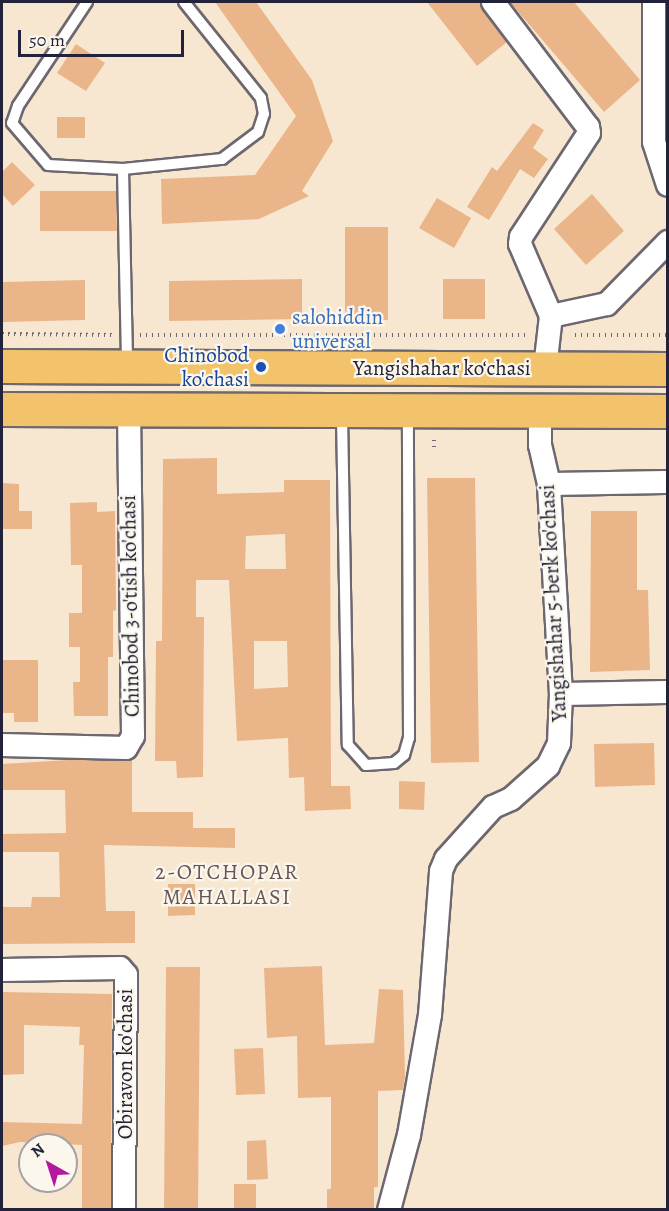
<!DOCTYPE html>
<meta charset="utf-8">
<style>
body{margin:0}
#map{position:relative;width:669px;height:1211px;overflow:hidden;background:#f7e7d0;font-family:Alegreya,serif}
div>[style]{position:absolute}
.building>*{inset:0;background:#ebb58a}
.path>*{height:4px;margin-top:-2px;transform-origin:0;background:repeating-linear-gradient(90deg,#6d676f 0 1.5px,transparent 0 6px)}
.roads{filter:drop-shadow(2px 0 #6d676f) drop-shadow(-2px 0 #6d676f) drop-shadow(0 2px #6d676f) drop-shadow(0 -2px #6d676f)}
.lane>*{height:10px;margin:-5px;padding:0 5px;transform-origin:5px;border-radius:5px;background:#fff}
.street>*{height:22px;margin:-11px;padding:0 11px;transform-origin:11px;border-radius:11px;background:#fff}
.primary>*{height:33px;margin:-16.5px;padding:0 16.5px;transform-origin:16.5px;border-radius:16.5px;background:#f2c36a}
.dots>*{width:16px;height:16px;translate:-50% -50%;box-sizing:border-box;border:3px solid #fbf7ec;border-radius:50%}
span{translate:-50% -50%;white-space:nowrap;text-align:center;line-height:1.15;-webkit-text-stroke:4.5px #fbf7ec;paint-order:stroke}
.shop-label{font-size:21px;color:#366cbe}
.left{translate:0 -50%;text-align:left}
.transit-label{font-size:21px;color:#164399}
.right{translate:-100% -50%;text-align:right}
.street-label{font-size:21px;color:#22223b}
.neighbourhood-label{font-size:22px;color:#685557;letter-spacing:1.5px}
.frame{position:absolute;inset:0;border:3px solid #22223b;pointer-events:none}
.north{position:absolute;left:18px;top:1133px;width:60px;height:60px;box-sizing:border-box;background:#fbf7ec;border:2px solid #a4a2a5;border-radius:50%;rotate:321deg;font-size:16px;font-weight:700;line-height:24px;text-align:center;color:#22223b}
.north::after{content:'';display:block;margin:auto;width:21px;height:27px;background:#b5179e;clip-path:polygon(50% 0,100% 100%,50% 72%,0 100%)}
.scale{position:absolute;left:18px;top:30px;width:166px;height:27px;box-sizing:border-box;border:3px solid #22223b;border-top:0;padding-left:8px;font-size:18px;line-height:21px;white-space:nowrap;color:#22223b;-webkit-text-stroke:4px #fbf7ec;paint-order:stroke}
</style>
<div id="map">
<div class="building">
<i style="clip-path:polygon(215px 2px,256px 2px,312px 80px,333px 141px,302px 191px,309px 196px,259px 219px,162px 224px,161px 179px,255px 175px,296px 116px)"></i>
<i style="clip-path:polygon(427px 2px,480px 2px,507px 42px,477px 66px)"></i>
<i style="clip-path:polygon(510px 2px,574px 2px,640px 80px,604px 112px)"></i>
<i style="clip-path:polygon(76px 44px,105px 63px,86px 91px,57px 73px)"></i>
<i style="clip-path:polygon(57px 117px,85px 117px,85px 138px,57px 138px)"></i>
<i style="clip-path:polygon(533px 123px,544px 130px,533px 148px,548px 159px,534px 178px,520px 169px,489px 220px,467px 207px,492px 167px,497px 171px)"></i>
<i style="clip-path:polygon(12px 162px,35px 185px,13px 206px,2px 194px,2px 172px)"></i>
<i style="clip-path:polygon(40px 191px,116px 191px,117px 231px,40px 231px)"></i>
<i style="clip-path:polygon(592px 194px,624px 231px,586px 265px,554px 229px)"></i>
<i style="clip-path:polygon(437px 198px,471px 218px,454px 248px,419px 228px)"></i>
<i style="clip-path:polygon(345px 227px,388px 227px,388px 320px,345px 320px)"></i>
<i style="clip-path:polygon(302px 279px,302px 319px,169px 321px,169px 281px)"></i>
<i style="clip-path:polygon(443px 279px,485px 279px,485px 319px,443px 319px)"></i>
<i style="clip-path:polygon(85px 280px,85px 320px,2px 322px,2px 282px)"></i>
<i style="clip-path:polygon(evenodd,217px 458px,217px 494px,284px 492px,284px 480px,330px 480px,331px 786px,350px 786px,351px 809px,305px 811px,304px 777px,289px 778px,288px 738px,237px 741px,229px 580px,196px 580px,196px 617px,204px 617px,203px 777px,177px 778px,176px 761px,155px 761px,156px 641px,162px 641px,163px 459px,217px 458px,285px 534px,286px 569px,245px 569px,246px 536px,285px 534px,217px 458px,254px 641px,287px 641px,288px 687px,254px 689px,254px 641px)"></i>
<i style="clip-path:polygon(427px 478px,475px 478px,479px 762px,431px 763px)"></i>
<i style="clip-path:polygon(2px 483px,19px 484px,19px 511px,32px 511px,32px 529px,2px 529px)"></i>
<i style="clip-path:polygon(97px 502px,97px 512px,115px 511px,116px 610px,113px 611px,113px 657px,108px 657px,108px 716px,74px 716px,73px 682px,80px 682px,80px 647px,69px 647px,69px 613px,82px 613px,82px 565px,71px 565px,70px 503px)"></i>
<i style="clip-path:polygon(591px 511px,637px 511px,637px 590px,648px 590px,650px 670px,590px 672px)"></i>
<i style="clip-path:polygon(2px 660px,38px 660px,38px 722px,14px 722px,14px 713px,2px 713px)"></i>
<i style="clip-path:polygon(654px 743px,655px 785px,595px 787px,594px 744px)"></i>
<i style="clip-path:polygon(68px 760px,132px 760px,132px 812px,193px 812px,193px 828px,235px 828px,235px 848px,104px 845px,106px 911px,135px 911px,135px 943px,2px 944px,2px 907px,31px 907px,32px 897px,60px 897px,59px 852px,2px 852px,2px 834px,66px 833px,65px 790px,2px 790px,2px 764px)"></i>
<i style="clip-path:polygon(399px 781px,425px 782px,424px 810px,399px 809px)"></i>
<i style="clip-path:polygon(168px 884px,195px 884px,195px 915px,168px 916px)"></i>
<i style="clip-path:polygon(322px 966px,325px 1045px,374px 1043px,379px 989px,403px 990px,405px 1077px,403px 1090px,378px 1091px,378px 1187px,374px 1187px,374px 1209px,327px 1209px,327px 1189px,331px 1189px,331px 1097px,298px 1098px,297px 1036px,267px 1038px,264px 968px)"></i>
<i style="clip-path:polygon(166px 967px,200px 967px,198px 1209px,164px 1209px)"></i>
<i style="clip-path:polygon(2px 992px,112px 994px,111px 1209px,82px 1209px,82px 1145px,20px 1142px,2px 1146px,2px 1122px,82px 1124px,84px 1045px,79px 1045px,80px 1027px,24px 1025px,24px 1074px,2px 1075px)"></i>
<i style="clip-path:polygon(263px 1048px,265px 1094px,236px 1095px,234px 1049px)"></i>
<i style="clip-path:polygon(266px 1140px,268px 1179px,247px 1180px,247px 1141px)"></i>
<i style="clip-path:polygon(234px 1184px,256px 1184px,256px 1209px,234px 1209px)"></i>
</div>
<div class="path">
<i style="left:2px;top:334px;width:110px;rotate:0.5deg"></i>
<i style="left:140px;top:335px;width:389px"></i>
<i style="left:575px;top:335px;width:93px"></i>
<i style="left:434px;top:447px;width:11px;rotate:-90deg"></i>
</div>
<div class="roads">
<div class="lane">
<i style="left:87px;top:2px;width:125px;rotate:123.6deg"></i>
<i style="left:18px;top:106px;width:18px;rotate:109deg"></i>
<i style="left:12px;top:123px;width:55px;rotate:49.4deg"></i>
<i style="left:48px;top:165px;width:75px;rotate:3.1deg"></i>
<i style="left:123px;top:169px;width:100px;rotate:-5.8deg"></i>
<i style="left:222px;top:159px;width:45px;rotate:-36.9deg"></i>
<i style="left:258px;top:132px;width:19px;rotate:-72deg"></i>
<i style="left:264px;top:114px;width:16px;rotate:-101deg"></i>
<i style="left:261px;top:98px;width:123px;rotate:-128.7deg"></i>
<i style="left:123px;top:169px;width:194px;rotate:88.8deg"></i>
<i style="left:342px;top:415px;width:330px;rotate:89deg"></i>
<i style="left:348px;top:745px;width:27px;rotate:48deg"></i>
<i style="left:366px;top:765px;width:28px;rotate:-4deg"></i>
<i style="left:394px;top:763px;width:13px;rotate:-39deg"></i>
<i style="left:404px;top:755px;width:18px;rotate:-74deg"></i>
<i style="left:409px;top:738px;width:324px;rotate:-90.2deg"></i>
</div>
<div class="street">
<i style="left:493px;top:2px;width:157px;rotate:52.8deg"></i>
<i style="left:588px;top:127px;width:6px;rotate:81deg"></i>
<i style="left:589px;top:133px;width:124px;rotate:123.2deg"></i>
<i style="left:521px;top:237px;width:7px;rotate:98deg"></i>
<i style="left:520px;top:244px;width:78px;rotate:66.7deg"></i>
<i style="left:551px;top:316px;width:52px;rotate:96.6deg"></i>
<i style="left:654px;top:2px;width:140px;rotate:90deg"></i>
<i style="left:654px;top:142px;width:45px;rotate:72deg"></i>
<i style="left:551px;top:316px;width:57px;rotate:-12.1deg"></i>
<i style="left:607px;top:304px;width:87px;rotate:-45.5deg"></i>
<i style="left:549px;top:484px;width:119px;rotate:-1deg"></i>
<i style="left:561px;top:694px;width:107px;rotate:-1.1deg"></i>
<i style="left:2px;top:745px;width:124px;rotate:1.4deg"></i>
<i style="left:126px;top:748px;width:14px;rotate:-60deg"></i>
<i style="left:133px;top:736px;width:326px;rotate:-90.7deg"></i>
<i style="left:2px;top:970px;width:118px;rotate:-1deg"></i>
<i style="left:120px;top:968px;width:9px;rotate:49deg"></i>
<i style="left:126px;top:975px;width:235px;rotate:90.5deg"></i>
<i style="left:389px;top:1210px;width:78px;rotate:-75.1deg"></i>
<i style="left:409px;top:1135px;width:122px;rotate:-80.1deg"></i>
<i style="left:430px;top:1015px;width:144px;rotate:-85.6deg"></i>
<i style="left:441px;top:871px;width:13px;rotate:-67deg"></i>
<i style="left:446px;top:859px;width:70px;rotate:-47.9deg"></i>
<i style="left:493px;top:807px;width:20px;rotate:-24deg"></i>
<i style="left:511px;top:799px;width:50px;rotate:-41.7deg"></i>
<i style="left:548px;top:766px;width:25px;rotate:-64deg"></i>
<i style="left:559px;top:743px;width:49px;rotate:-87.7deg"></i>
<i style="left:561px;top:694px;width:210px;rotate:-93.3deg"></i>
<i style="left:549px;top:484px;width:40px;rotate:-103deg"></i>
<i style="left:540px;top:445px;width:34px;rotate:-90deg"></i>
</div>
<div class="primary">
<i style="left:2px;top:366px;width:666px;rotate:0.26deg"></i>
<i style="left:2px;top:409px;width:666px;rotate:0.17deg"></i>
</div>
</div>
<div class="dots">
<i style="left:280px;top:329px;background:#3f7fe0"></i>
<i style="left:261px;top:367px;background:#1a4fb4"></i>
</div>
<div class="shop-label">
<span class="left" style="left:292px;top:329px">salohiddin<br>universal</span>
</div>
<div class="transit-label">
<span class="right" style="left:249px;top:367px">Chinobod<br>ko'chasi</span>
</div>
<div class="street-label">
<span style="left:442px;top:368px">Yangishahar ko‘chasi</span>
<span style="left:553px;top:603px;rotate:-93deg">Yangishahar 5-berk ko'chasi</span>
<span style="left:130px;top:606px;rotate:-91deg">Chinobod 3-o'tish ko'chasi</span>
<span style="left:125px;top:1064px;rotate:-90deg">Obiravon ko'chasi</span>
</div>
<div class="neighbourhood-label">
<span style="left:227px;top:885px">2-OTCHOPAR<br>MAHALLASI</span>
</div>
<div class="frame"></div>
<div class="north">N</div>
<div class="scale">50 m</div>
</div>
